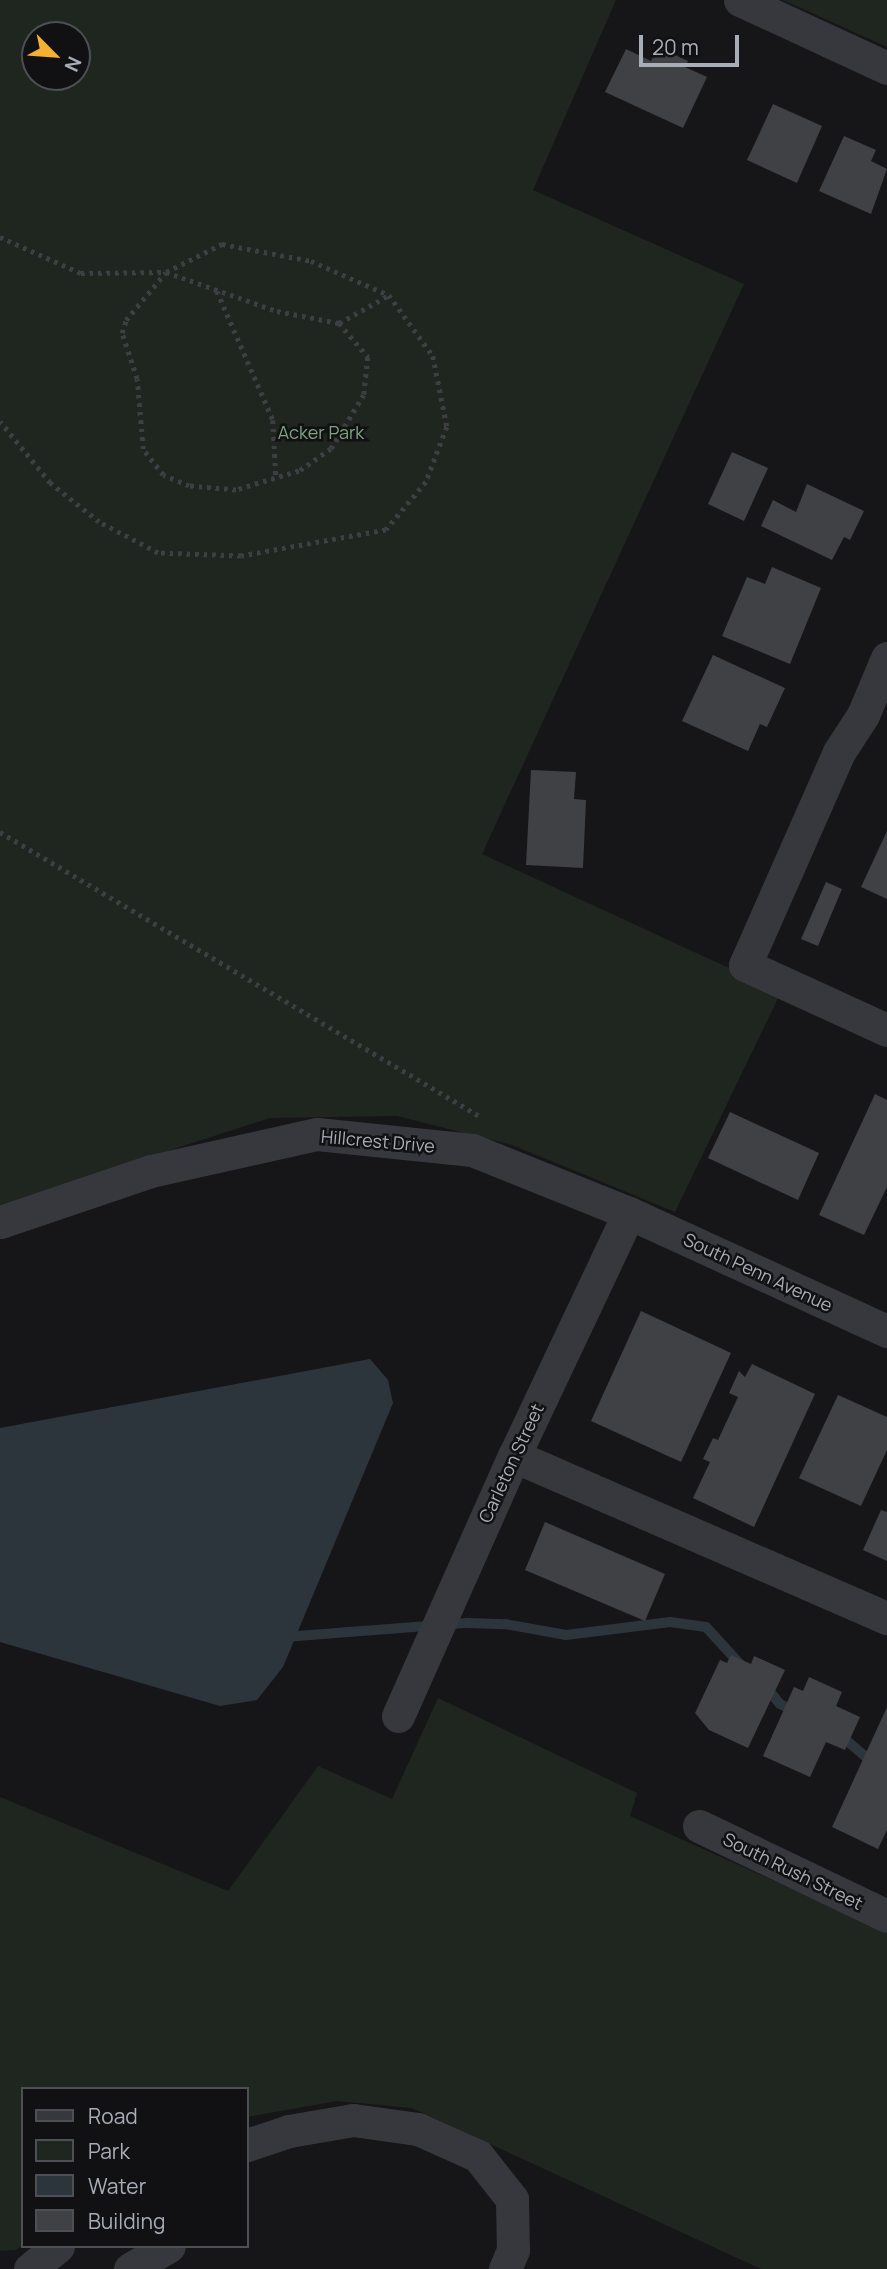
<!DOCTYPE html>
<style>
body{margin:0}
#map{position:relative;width:887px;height:2269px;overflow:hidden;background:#161618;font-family:Manrope,sans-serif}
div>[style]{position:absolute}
.green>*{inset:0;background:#1e261f}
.water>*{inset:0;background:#2c353c}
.stream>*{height:10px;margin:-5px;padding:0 5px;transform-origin:5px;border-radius:5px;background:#2c353c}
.building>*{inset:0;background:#404145}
.path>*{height:4.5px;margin-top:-2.25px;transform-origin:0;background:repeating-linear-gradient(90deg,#3d3f44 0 3.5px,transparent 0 8.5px)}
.minor>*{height:33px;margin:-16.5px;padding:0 16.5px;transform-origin:16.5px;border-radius:16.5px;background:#37383d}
span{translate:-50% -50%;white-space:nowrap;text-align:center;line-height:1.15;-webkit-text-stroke:5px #111113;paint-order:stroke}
.park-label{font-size:18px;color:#7fa381}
.street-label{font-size:18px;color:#a8adb8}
.legend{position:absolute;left:21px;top:2087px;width:228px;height:161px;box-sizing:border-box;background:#111113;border:2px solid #4d4f55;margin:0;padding:9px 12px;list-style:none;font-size:21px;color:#a8adb8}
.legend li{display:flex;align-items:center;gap:14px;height:35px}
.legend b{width:35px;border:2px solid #4d4f55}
.north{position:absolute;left:21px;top:21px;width:70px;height:70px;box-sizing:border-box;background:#111113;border:2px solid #4d4f55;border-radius:50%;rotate:115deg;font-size:19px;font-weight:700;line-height:28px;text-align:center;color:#a8adb8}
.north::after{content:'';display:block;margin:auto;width:24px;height:32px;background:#f2b134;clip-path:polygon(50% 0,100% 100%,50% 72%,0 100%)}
.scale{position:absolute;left:639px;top:35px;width:100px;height:32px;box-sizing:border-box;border:4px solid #a8adb8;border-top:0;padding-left:9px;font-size:21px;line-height:24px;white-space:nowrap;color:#a8adb8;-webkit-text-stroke:5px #111113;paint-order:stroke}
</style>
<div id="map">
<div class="green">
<i style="clip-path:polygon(evenodd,0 0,616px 0,533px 190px,744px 284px,482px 854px,781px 992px,675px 1212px,512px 1145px,397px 1116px,270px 1118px,0 1205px,0 0,35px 35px,77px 35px,77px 77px,35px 77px,35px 35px)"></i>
<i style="clip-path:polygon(783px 0,887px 0,887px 47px)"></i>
<i style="clip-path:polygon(438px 1698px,637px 1793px,630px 1816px,887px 1932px,887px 2269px,761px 2269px,412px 2108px,337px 2101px,247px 2117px,247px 2089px,23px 2089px,23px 2245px,16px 2250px,0 2251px,0 1797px,228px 1891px,318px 1766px,392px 1799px)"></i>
</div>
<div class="water">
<i style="clip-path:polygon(370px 1359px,388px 1380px,393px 1403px,283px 1667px,257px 1700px,220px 1706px,0 1642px,0 1428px)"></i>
</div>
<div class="stream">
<i style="left:284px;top:1637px;width:184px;rotate:-4.4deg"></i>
<i style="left:467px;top:1623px;width:38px;rotate:2deg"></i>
<i style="left:505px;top:1624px;width:62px;rotate:10.2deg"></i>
<i style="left:566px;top:1635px;width:105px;rotate:-7.1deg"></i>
<i style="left:670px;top:1622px;width:36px;rotate:8deg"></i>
<i style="left:706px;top:1627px;width:50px;rotate:47.4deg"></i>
<i style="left:765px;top:1685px;width:24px;rotate:52deg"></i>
<i style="left:780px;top:1704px;width:17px;rotate:25deg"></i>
<i style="left:839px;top:1734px;width:45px;rotate:40.5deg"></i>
</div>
<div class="building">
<i style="clip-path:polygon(658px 47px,688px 61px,685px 67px,707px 77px,683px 128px,605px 92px,626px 49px,651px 61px)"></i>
<i style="clip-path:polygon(773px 104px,822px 126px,797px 183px,747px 160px)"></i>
<i style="clip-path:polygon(844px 136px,876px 150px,871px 161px,887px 169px,871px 214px,819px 191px)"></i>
<i style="clip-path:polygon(732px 452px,768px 468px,744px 521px,708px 504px)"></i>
<i style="clip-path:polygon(807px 484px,864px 511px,850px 540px,844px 537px,832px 560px,761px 526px,773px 500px,796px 512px)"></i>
<i style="clip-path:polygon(772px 567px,821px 588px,790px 664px,722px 636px,747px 577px,765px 584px)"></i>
<i style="clip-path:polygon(713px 655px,785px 688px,767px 727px,760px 724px,748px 751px,682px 721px)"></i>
<i style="clip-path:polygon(531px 770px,576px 772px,574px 799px,586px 800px,583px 868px,526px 865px)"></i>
<i style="clip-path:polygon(887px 831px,887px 899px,861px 887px)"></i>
<i style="clip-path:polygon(826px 882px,842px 889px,818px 946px,801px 939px)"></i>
<i style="clip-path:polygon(875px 1094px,887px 1100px,887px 1187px,864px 1235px,819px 1215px)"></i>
<i style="clip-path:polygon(730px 1112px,819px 1153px,798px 1200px,708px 1158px)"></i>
<i style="clip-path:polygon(641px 1311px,731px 1353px,681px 1462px,591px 1421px)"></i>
<i style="clip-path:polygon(752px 1364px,815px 1394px,754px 1527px,693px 1498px,710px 1462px,703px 1459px,713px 1438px,718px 1440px,738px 1397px,729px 1393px,739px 1371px,745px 1377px)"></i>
<i style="clip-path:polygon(838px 1395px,887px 1417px,887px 1450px,861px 1506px,799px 1478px)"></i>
<i style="clip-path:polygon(881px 1510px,887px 1512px,887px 1561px,863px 1550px)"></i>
<i style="clip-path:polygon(545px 1522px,665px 1574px,645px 1621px,525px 1570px)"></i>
<i style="clip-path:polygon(731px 1655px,751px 1664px,754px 1656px,785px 1670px,748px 1748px,709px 1730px,695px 1713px,720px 1660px,727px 1663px)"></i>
<i style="clip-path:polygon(809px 1677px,842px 1692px,836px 1706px,860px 1717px,845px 1750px,826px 1742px,810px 1777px,763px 1756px,794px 1687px,803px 1691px)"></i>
<i style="clip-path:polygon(887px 1707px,887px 1830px,878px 1849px,832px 1827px)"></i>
</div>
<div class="path">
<i style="left:0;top:237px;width:89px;rotate:24deg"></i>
<i style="left:81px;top:273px;width:85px;rotate:-0.7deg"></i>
<i style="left:166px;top:272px;width:63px;rotate:-26.6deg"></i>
<i style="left:222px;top:244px;width:91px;rotate:10.8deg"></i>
<i style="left:311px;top:261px;width:85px;rotate:23.6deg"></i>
<i style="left:389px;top:295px;width:75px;rotate:54.2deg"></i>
<i style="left:433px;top:356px;width:72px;rotate:78.8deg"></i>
<i style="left:447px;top:427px;width:59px;rotate:110.9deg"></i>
<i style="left:426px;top:482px;width:62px;rotate:129.8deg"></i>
<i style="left:386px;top:530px;width:147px;rotate:169.8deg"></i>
<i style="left:241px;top:556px;width:83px;rotate:-177.9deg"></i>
<i style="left:158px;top:553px;width:67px;rotate:-152.3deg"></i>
<i style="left:99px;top:522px;width:63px;rotate:-141.5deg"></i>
<i style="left:50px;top:483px;width:79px;rotate:-129.3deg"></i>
<i style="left:166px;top:272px;width:118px;rotate:19.4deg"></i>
<i style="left:277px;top:311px;width:63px;rotate:11deg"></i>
<i style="left:339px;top:323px;width:45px;rotate:49.5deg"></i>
<i style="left:368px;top:357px;width:38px;rotate:96deg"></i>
<i style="left:364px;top:395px;width:63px;rotate:121.4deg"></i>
<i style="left:331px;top:449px;width:39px;rotate:145deg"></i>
<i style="left:299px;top:471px;width:66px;rotate:163.2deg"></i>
<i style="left:236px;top:490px;width:47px;rotate:-175.1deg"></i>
<i style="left:189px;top:486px;width:28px;rotate:-157deg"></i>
<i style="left:163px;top:475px;width:33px;rotate:-128deg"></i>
<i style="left:143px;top:449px;width:70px;rotate:-94.9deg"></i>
<i style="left:137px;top:379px;width:48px;rotate:-108.1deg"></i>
<i style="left:122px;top:333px;width:14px;rotate:-73deg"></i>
<i style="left:126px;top:320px;width:62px;rotate:-50.2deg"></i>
<i style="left:217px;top:291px;width:141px;rotate:66.5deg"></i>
<i style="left:273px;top:420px;width:57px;rotate:87deg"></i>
<i style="left:339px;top:323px;width:57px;rotate:-29.2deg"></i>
<i style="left:0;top:832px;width:559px;rotate:30.65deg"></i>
</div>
<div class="minor">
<i style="left:740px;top:0;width:162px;rotate:24.8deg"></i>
<i style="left:887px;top:658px;width:62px;rotate:112.8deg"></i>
<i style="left:863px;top:715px;width:44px;rotate:123deg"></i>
<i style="left:839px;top:752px;width:233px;rotate:113.8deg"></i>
<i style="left:745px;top:965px;width:156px;rotate:24.6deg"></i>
<i style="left:0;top:1222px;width:159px;rotate:-18.7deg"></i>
<i style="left:151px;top:1171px;width:170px;rotate:-12.6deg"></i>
<i style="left:317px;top:1134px;width:156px;rotate:5.9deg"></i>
<i style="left:472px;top:1150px;width:169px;rotate:21.9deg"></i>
<i style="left:629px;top:1213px;width:284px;rotate:24.6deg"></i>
<i style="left:514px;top:1456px;width:407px;rotate:23.5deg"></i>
<i style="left:398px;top:1716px;width:285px;rotate:-66deg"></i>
<i style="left:514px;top:1456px;width:269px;rotate:-64.7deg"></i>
<i style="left:699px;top:1826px;width:208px;rotate:25.6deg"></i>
<i style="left:247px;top:2145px;width:44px;rotate:-18.4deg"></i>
<i style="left:289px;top:2131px;width:65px;rotate:-9.8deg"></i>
<i style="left:353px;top:2120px;width:66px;rotate:7.9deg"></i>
<i style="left:418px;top:2129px;width:66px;rotate:24.2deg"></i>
<i style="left:478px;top:2156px;width:55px;rotate:51.7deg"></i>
<i style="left:512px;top:2199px;width:51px;rotate:88.9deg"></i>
<i style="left:513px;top:2250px;width:21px;rotate:113deg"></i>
<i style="left:30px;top:2269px;width:36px;rotate:-39deg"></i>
<i style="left:130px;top:2269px;width:45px;rotate:-30.5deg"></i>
</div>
<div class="park-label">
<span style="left:321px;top:432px">Acker Park</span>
</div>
<div class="street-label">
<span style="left:378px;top:1141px;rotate:5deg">Hillcrest Drive</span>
<span style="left:758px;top:1272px;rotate:25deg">South Penn Avenue</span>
<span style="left:511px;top:1463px;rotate:-65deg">Carleton Street</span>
<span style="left:793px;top:1871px;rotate:26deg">South Rush Street</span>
</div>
<ul class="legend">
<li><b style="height:9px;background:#37383d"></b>Road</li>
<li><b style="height:19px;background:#1e261f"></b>Park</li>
<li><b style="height:19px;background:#2c353c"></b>Water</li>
<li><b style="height:19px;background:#404145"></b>Building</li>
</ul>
<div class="north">N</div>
<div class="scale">20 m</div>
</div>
